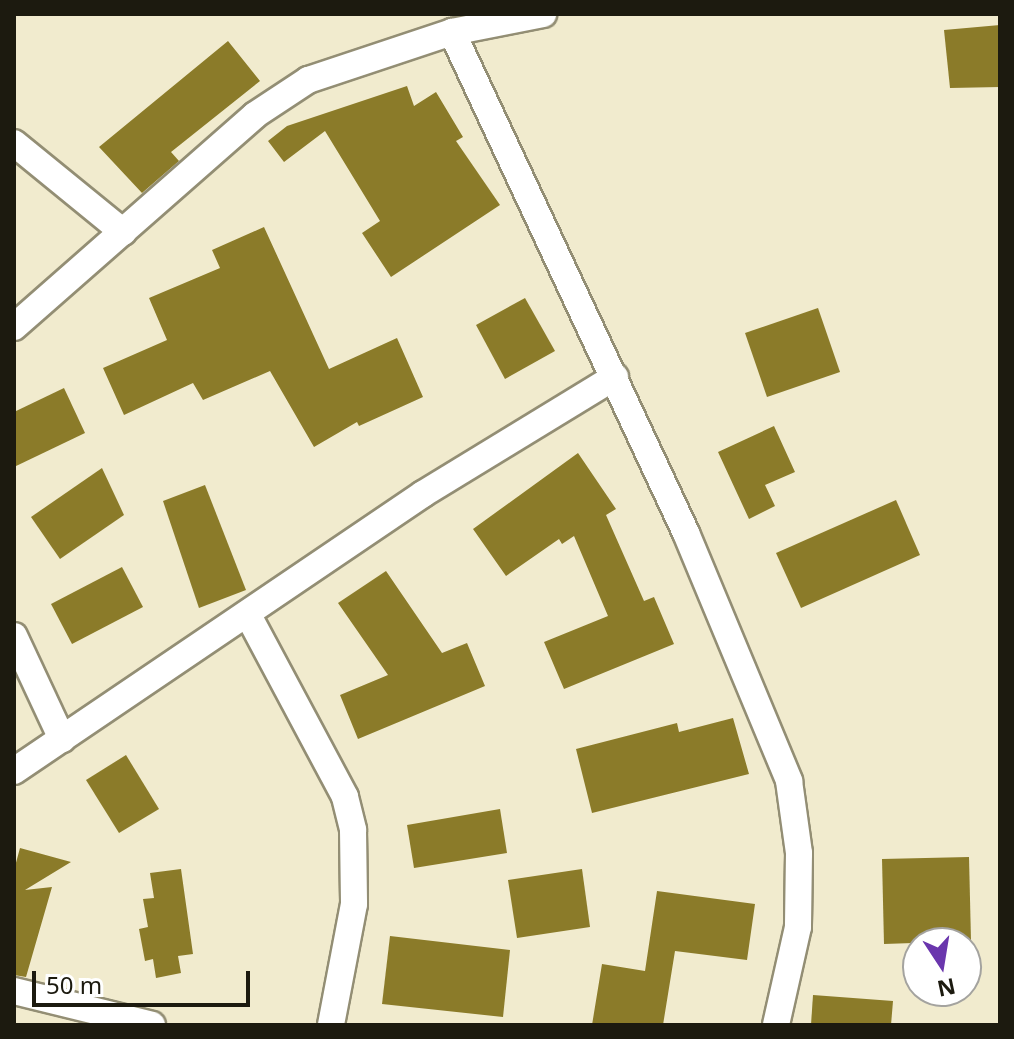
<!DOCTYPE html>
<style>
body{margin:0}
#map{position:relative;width:1014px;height:1039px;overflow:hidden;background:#f1ebce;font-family:"Noto Sans",sans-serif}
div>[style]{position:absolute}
.building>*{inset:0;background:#8b7b29}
.roads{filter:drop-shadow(2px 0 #938e74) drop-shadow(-2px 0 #938e74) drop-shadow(0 2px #938e74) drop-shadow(0 -2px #938e74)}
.street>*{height:26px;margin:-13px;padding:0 13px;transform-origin:13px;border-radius:13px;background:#fff}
span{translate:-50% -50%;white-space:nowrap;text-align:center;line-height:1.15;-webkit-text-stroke:7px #fff;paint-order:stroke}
.frame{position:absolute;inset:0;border:16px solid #1c1a0f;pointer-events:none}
.north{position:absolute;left:902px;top:927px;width:80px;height:80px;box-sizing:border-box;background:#fff;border:2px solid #a4a39f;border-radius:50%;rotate:168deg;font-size:22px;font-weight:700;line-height:32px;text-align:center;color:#1c1a0f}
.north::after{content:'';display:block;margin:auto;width:28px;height:36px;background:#6a36ad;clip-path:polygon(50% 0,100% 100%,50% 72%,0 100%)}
.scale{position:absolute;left:32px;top:971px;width:218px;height:36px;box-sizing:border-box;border:4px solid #1c1a0f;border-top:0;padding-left:10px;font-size:24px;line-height:28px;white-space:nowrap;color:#1c1a0f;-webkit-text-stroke:6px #fff;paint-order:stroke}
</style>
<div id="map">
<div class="building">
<i style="clip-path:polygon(1000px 25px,1000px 87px,950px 88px,944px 30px)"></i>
<i style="clip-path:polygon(228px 41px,260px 81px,171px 152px,179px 161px,142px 193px,99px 147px)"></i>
<i style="clip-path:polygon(407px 86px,414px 106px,436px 92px,463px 137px,456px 141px,500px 205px,391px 277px,362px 233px,380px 221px,325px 131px,284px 162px,268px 141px,287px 126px)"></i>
<i style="clip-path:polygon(264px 227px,329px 369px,397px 338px,423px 397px,359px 426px,357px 422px,314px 447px,270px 371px,203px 400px,193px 383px,124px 415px,103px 368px,167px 340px,149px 298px,220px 268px,212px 250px)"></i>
<i style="clip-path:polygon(525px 298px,555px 351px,505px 379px,476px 325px)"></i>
<i style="clip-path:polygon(818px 308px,840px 372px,767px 397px,745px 333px)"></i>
<i style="clip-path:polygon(64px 388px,85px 433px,14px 467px,14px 412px)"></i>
<i style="clip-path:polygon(774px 426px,795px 472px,765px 485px,775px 506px,749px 519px,718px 452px)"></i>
<i style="clip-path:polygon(578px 453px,616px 509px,606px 515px,644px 601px,654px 597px,674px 644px,564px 689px,544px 642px,608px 616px,574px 536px,562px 544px,559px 539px,506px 576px,473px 529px)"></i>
<i style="clip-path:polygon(102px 468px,124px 515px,60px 559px,31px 517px)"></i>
<i style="clip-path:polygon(205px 485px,246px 590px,199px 608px,163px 501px)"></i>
<i style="clip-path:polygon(896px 500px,920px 555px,801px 608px,776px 553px)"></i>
<i style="clip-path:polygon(122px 567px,143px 607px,72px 644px,51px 604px)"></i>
<i style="clip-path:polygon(386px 571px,442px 653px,467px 643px,485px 686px,358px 739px,340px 695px,388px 675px,338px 603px)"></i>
<i style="clip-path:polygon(733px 718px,749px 774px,592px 813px,576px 749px,677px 723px,679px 732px)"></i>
<i style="clip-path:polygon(126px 755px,159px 809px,119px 833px,86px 780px)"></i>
<i style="clip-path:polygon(500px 809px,507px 853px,414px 868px,407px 825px)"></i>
<i style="clip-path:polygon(20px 848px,71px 862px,25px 890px,52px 887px,26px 977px,14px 975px,14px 870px)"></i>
<i style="clip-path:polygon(969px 857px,971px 941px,884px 944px,882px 859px)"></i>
<i style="clip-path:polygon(181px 869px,193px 954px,178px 956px,181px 973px,156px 978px,153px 959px,145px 961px,139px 929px,148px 927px,143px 899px,154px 898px,150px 873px)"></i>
<i style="clip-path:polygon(582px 869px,590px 927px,517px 938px,508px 880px)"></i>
<i style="clip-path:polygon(657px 891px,755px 904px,747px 960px,675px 951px,663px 1025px,592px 1025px,602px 964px,645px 971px)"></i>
<i style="clip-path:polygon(390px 936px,510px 950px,503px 1017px,382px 1004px)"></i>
<i style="clip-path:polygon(813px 995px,893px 1001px,891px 1025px,811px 1025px)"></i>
</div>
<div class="roads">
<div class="street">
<i style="left:452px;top:32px;width:553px;rotate:64.96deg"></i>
<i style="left:686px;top:533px;width:269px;rotate:67.4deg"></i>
<i style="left:789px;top:781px;width:73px;rotate:82.1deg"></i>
<i style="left:799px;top:853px;width:74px;rotate:90.8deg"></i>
<i style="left:798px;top:927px;width:100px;rotate:102.7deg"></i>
<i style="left:14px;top:143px;width:141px;rotate:39.2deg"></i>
<i style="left:14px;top:327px;width:321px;rotate:-41.3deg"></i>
<i style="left:255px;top:115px;width:64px;rotate:-33.4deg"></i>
<i style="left:308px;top:80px;width:152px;rotate:-18.4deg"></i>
<i style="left:452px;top:32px;width:93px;rotate:-11.2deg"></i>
<i style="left:248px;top:615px;width:206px;rotate:61.9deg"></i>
<i style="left:345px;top:797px;width:34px;rotate:76deg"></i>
<i style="left:353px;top:830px;width:74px;rotate:89.2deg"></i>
<i style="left:354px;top:904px;width:123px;rotate:100.8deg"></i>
<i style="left:14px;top:636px;width:114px;rotate:65deg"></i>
<i style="left:14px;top:771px;width:494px;rotate:-34.1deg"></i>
<i style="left:423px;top:494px;width:225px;rotate:-31.4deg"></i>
<i style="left:14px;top:991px;width:142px;rotate:13.8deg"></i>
</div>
</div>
<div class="frame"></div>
<div class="north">N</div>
<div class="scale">50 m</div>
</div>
